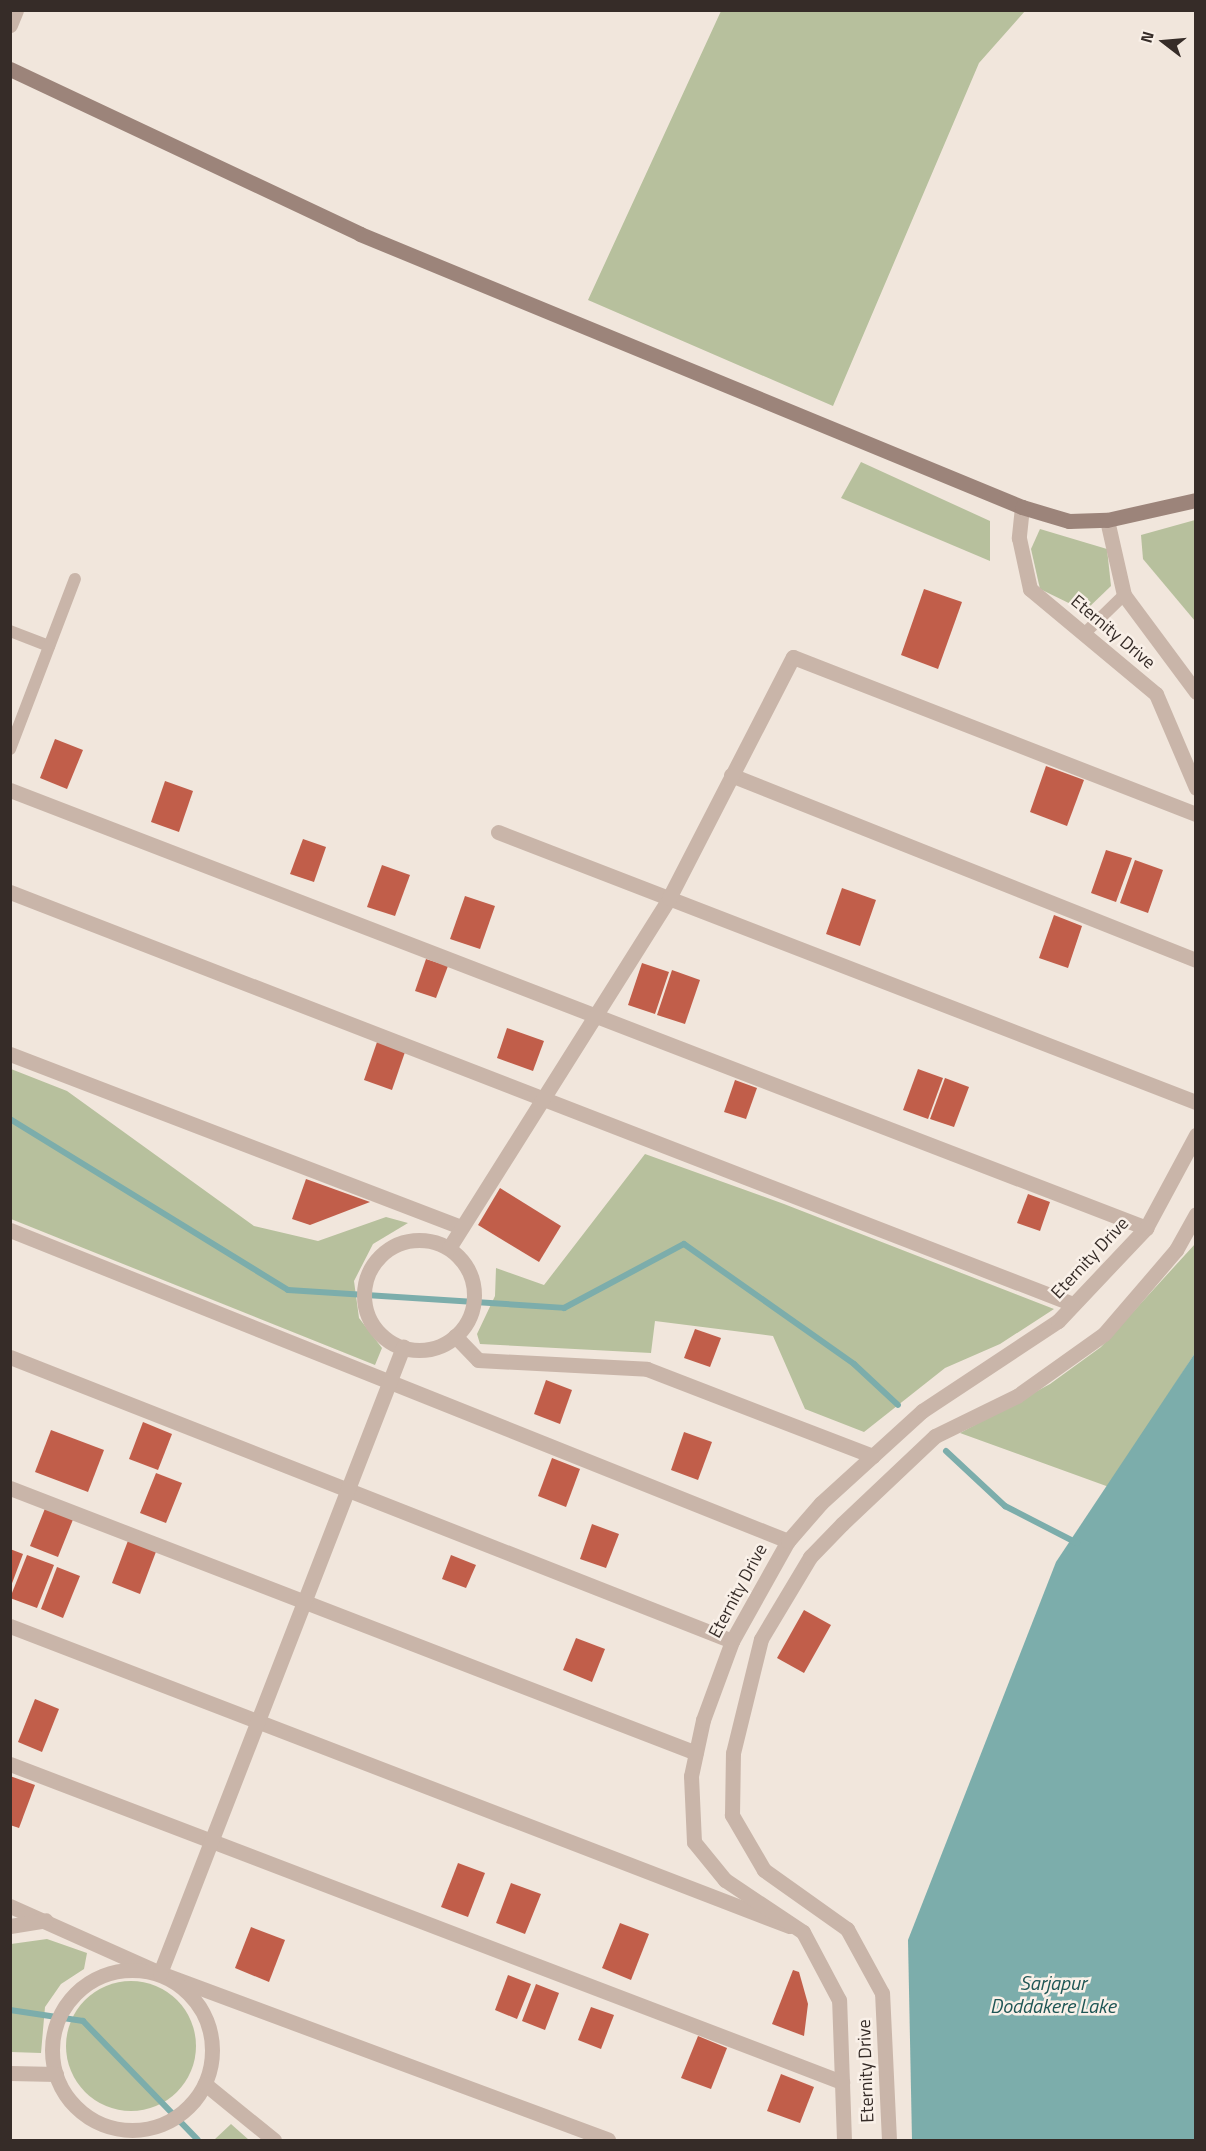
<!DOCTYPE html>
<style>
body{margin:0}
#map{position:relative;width:1206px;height:2151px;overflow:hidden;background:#f1e6dc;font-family:"Titillium Web",sans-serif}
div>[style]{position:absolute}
.green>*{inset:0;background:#b7c09d}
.round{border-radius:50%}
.water>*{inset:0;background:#7cadab}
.stream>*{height:6px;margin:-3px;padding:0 3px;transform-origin:3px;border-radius:3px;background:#7cadab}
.building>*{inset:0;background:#c15e4a}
.service>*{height:12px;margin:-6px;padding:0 6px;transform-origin:6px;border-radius:6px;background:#c9b5a9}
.minor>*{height:15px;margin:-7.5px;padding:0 7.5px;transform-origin:7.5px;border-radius:7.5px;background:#c9b5a9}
.minor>.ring{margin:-7.5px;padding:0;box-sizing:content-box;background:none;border:15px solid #c9b5a9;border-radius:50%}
.tertiary>*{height:15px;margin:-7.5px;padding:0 7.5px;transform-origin:7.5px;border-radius:7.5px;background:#c9b5a9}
.secondary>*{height:15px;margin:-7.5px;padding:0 7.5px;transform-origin:7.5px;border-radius:7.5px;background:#9c847a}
span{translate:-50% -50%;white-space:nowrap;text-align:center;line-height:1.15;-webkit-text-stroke:5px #f9f0e8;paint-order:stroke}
.street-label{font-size:18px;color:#362c28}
.water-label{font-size:20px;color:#1f5655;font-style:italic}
.frame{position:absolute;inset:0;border:12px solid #362c28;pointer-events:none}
.north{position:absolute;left:1134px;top:12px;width:60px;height:60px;-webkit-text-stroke:4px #f9f0e8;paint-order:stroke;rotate:286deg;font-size:16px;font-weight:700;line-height:24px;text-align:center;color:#362c28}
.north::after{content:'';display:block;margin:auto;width:21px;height:27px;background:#362c28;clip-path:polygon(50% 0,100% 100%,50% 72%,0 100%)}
</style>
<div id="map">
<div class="green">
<i style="clip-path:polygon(721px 11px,1025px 11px,979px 63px,833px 406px,588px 300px)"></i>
<i style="clip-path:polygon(861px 462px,990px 521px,990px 561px,841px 498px)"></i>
<i style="clip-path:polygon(1195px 520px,1196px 520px,1195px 621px,1143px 559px,1141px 535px)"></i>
<i style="clip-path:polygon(1040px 529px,1107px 549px,1111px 586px,1085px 611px,1040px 589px,1031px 549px)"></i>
<i style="clip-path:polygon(11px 1069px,67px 1091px,254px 1226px,318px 1241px,386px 1217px,408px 1223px,373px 1244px,354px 1281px,359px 1318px,382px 1348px,375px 1365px,11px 1219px)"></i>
<i style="clip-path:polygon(645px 1154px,784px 1204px,1054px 1309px,1000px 1344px,945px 1368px,864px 1432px,805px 1409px,773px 1336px,655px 1321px,651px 1353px,480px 1344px,477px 1334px,495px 1296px,496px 1268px,544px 1285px)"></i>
<i style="clip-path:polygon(1195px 1244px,1195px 1353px,1109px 1487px,960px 1433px,1050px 1384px,1101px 1347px)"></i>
<i style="clip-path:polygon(47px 1939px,87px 1953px,84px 1969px,61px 1984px,45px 2007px,41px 2053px,11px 2052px,11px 1944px)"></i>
<i class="round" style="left:66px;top:1981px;width:130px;height:130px"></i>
<i style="clip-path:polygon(231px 2124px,249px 2140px,214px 2140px)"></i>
</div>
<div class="water">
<i style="clip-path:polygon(1195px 1353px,1195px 2140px,912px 2140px,908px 1940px,1056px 1562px)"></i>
</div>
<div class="stream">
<i style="left:10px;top:1119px;width:326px;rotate:31.6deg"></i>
<i style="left:288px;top:1290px;width:277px;rotate:3.7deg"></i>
<i style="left:564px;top:1308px;width:136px;rotate:-28.1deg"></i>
<i style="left:684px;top:1244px;width:208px;rotate:35.2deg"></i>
<i style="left:854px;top:1364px;width:60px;rotate:43deg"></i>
<i style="left:946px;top:1451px;width:81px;rotate:43deg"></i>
<i style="left:1005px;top:1506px;width:81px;rotate:27.2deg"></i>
<i style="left:10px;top:2010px;width:74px;rotate:8.6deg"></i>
<i style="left:83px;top:2021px;width:165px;rotate:46deg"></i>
</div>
<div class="building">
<i style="clip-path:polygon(924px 589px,962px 602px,938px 669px,901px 655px)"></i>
<i style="clip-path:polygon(55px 739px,83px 750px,67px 789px,40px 778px)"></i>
<i style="clip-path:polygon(1046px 766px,1084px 780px,1067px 826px,1030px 812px)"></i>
<i style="clip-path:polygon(165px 781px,193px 791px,179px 832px,151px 822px)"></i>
<i style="clip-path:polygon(303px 839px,326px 847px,314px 882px,290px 874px)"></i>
<i style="clip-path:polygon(1106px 850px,1132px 858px,1116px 902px,1091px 893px)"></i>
<i style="clip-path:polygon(1135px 860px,1163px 870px,1148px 913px,1120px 903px)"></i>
<i style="clip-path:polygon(382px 865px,410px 875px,395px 916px,367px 907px)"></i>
<i style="clip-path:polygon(842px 888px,876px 900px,860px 946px,826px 934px)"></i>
<i style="clip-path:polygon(465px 896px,495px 906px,480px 949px,450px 939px)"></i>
<i style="clip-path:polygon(1054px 915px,1082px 926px,1068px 968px,1039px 958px)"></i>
<i style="clip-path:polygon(426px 959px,448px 966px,436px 998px,415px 991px)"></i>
<i style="clip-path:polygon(642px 963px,669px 972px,655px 1014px,628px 1005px)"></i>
<i style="clip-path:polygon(672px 970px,700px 980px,685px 1024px,657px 1015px)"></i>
<i style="clip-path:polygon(507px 1028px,544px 1041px,533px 1071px,497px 1058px)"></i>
<i style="clip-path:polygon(377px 1042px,405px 1052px,392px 1090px,364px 1080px)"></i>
<i style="clip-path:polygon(918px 1069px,943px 1078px,928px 1119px,903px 1110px)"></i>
<i style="clip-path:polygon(945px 1078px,969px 1087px,954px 1127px,930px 1119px)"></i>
<i style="clip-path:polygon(735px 1080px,757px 1088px,746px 1119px,724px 1112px)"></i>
<i style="clip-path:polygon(306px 1179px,370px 1202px,310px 1225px,292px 1219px)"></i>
<i style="clip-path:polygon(500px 1188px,561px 1226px,539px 1262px,478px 1225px)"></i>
<i style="clip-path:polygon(1028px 1194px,1050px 1202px,1040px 1231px,1017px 1223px)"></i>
<i style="clip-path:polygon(695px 1329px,721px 1338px,710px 1367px,684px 1358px)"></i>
<i style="clip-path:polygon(546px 1380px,572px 1390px,560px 1424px,534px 1414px)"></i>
<i style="clip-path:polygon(143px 1422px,172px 1434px,158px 1470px,129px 1459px)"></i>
<i style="clip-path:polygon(51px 1430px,104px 1450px,88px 1492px,35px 1472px)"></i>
<i style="clip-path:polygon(684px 1432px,712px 1442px,698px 1480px,671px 1470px)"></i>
<i style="clip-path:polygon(552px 1458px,580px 1469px,566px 1507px,538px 1496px)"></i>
<i style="clip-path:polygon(156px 1473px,182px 1483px,166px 1523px,140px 1513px)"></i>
<i style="clip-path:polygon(46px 1506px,74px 1517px,58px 1557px,30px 1546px)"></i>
<i style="clip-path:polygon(592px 1524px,619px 1534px,606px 1568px,580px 1559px)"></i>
<i style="clip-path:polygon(129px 1538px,157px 1549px,140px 1594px,112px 1583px)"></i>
<i style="clip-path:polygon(10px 1549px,23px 1554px,11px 1586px,10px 1586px)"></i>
<i style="clip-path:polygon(27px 1555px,54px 1565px,37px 1608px,10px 1598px)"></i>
<i style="clip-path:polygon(451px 1555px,476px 1565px,466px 1588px,442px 1579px)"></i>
<i style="clip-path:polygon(57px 1567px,80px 1576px,63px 1618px,41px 1609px)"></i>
<i style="clip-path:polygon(804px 1610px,831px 1625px,804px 1673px,777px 1658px)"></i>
<i style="clip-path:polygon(576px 1638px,605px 1649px,592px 1682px,563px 1670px)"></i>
<i style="clip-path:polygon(35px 1699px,59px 1709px,42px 1752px,18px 1742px)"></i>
<i style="clip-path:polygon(10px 1776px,35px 1785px,19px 1828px,10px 1825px)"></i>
<i style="clip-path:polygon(458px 1863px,485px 1873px,468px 1917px,441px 1907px)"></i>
<i style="clip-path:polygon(511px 1883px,541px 1894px,525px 1934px,496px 1923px)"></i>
<i style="clip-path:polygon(620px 1923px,649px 1934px,631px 1980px,602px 1968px)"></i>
<i style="clip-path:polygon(251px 1927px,285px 1940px,269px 1982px,235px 1968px)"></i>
<i style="clip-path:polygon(793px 1970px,799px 1972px,808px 2004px,804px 2036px,772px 2024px)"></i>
<i style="clip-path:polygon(508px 1975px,531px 1984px,517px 2019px,495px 2010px)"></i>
<i style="clip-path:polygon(536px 1984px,559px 1993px,545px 2030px,522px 2021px)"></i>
<i style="clip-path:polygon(591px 2007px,614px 2015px,601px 2049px,578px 2040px)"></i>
<i style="clip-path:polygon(698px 2036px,727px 2048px,711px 2089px,681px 2078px)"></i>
<i style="clip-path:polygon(781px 2074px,814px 2087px,800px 2123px,767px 2111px)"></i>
</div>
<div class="service">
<i style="left:10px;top:631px;width:42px;rotate:21deg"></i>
<i style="left:1086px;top:632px;width:53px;rotate:-44.2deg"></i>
<i style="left:10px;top:749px;width:182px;rotate:-69.1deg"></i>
</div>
<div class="minor">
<i style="left:10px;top:25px;width:16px;rotate:-68deg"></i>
<i style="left:731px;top:775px;width:500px;rotate:21.7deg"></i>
<i style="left:10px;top:790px;width:1218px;rotate:21.08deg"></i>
<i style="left:498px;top:832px;width:748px;rotate:21.15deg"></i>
<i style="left:10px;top:892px;width:1140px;rotate:21.19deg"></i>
<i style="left:10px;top:1054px;width:483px;rotate:21deg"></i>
<i style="left:10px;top:1230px;width:838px;rotate:21.79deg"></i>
<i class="ring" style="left:364px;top:1240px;width:95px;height:95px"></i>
<i style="left:449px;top:1248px;width:413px;rotate:-57.8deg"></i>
<i style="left:669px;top:898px;width:271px;rotate:-62.8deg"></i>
<i style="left:793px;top:657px;width:433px;rotate:21.3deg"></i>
<i style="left:455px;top:1336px;width:33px;rotate:46deg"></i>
<i style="left:478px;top:1360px;width:169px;rotate:3deg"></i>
<i style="left:647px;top:1369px;width:242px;rotate:21.1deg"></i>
<i style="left:10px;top:1357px;width:776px;rotate:21.47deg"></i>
<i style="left:10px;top:1488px;width:735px;rotate:21.12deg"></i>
<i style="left:10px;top:1626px;width:835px;rotate:21.06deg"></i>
<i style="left:10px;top:1764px;width:891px;rotate:20.92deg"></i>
<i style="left:10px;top:1906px;width:164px;rotate:24.1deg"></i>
<i style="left:160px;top:1973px;width:478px;rotate:20.4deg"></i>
<i style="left:10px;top:1926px;width:36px;rotate:-9deg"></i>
<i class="ring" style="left:52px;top:1970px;width:145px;height:145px"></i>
<i style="left:160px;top:1973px;width:672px;rotate:-68.78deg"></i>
<i style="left:10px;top:2073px;width:46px;rotate:1.2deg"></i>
<i style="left:205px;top:2084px;width:89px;rotate:39.1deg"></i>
</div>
<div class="tertiary">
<i style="left:1022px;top:507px;width:31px;rotate:96deg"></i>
<i style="left:1019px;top:538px;width:52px;rotate:77.8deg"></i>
<i style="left:1030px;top:589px;width:164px;rotate:39.8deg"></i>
<i style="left:1156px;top:694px;width:102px;rotate:66.9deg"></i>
<i style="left:1107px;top:520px;width:77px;rotate:77.2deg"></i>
<i style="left:1124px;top:595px;width:121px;rotate:53.4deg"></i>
<i style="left:844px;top:2140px;width:140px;rotate:-92deg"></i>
<i style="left:839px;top:2000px;width:77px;rotate:-117.9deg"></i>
<i style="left:803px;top:1932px;width:94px;rotate:-146.3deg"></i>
<i style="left:725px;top:1880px;width:49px;rotate:-129.2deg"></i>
<i style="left:694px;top:1842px;width:66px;rotate:-92.6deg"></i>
<i style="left:691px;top:1776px;width:57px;rotate:-77.9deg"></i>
<i style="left:703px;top:1720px;width:84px;rotate:-69.8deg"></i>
<i style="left:732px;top:1641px;width:115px;rotate:-60.8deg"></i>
<i style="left:788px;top:1541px;width:50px;rotate:-49deg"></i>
<i style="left:821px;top:1503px;width:137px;rotate:-42.3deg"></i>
<i style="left:922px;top:1411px;width:163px;rotate:-33.5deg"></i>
<i style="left:1058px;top:1321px;width:128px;rotate:-46.6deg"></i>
<i style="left:1146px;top:1228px;width:106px;rotate:-61.7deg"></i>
<i style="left:889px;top:2140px;width:147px;rotate:-92.7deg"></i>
<i style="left:882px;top:1993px;width:73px;rotate:-118.7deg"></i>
<i style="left:847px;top:1929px;width:102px;rotate:-144.6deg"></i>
<i style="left:764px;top:1870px;width:64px;rotate:-120.2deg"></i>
<i style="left:732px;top:1815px;width:62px;rotate:-89.1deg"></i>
<i style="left:733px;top:1753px;width:117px;rotate:-76.2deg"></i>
<i style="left:761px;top:1639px;width:96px;rotate:-59.1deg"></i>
<i style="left:810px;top:1557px;width:46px;rotate:-45.9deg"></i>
<i style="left:842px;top:1524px;width:128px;rotate:-43.4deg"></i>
<i style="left:935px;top:1436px;width:91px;rotate:-26deg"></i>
<i style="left:1017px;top:1396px;width:107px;rotate:-35.5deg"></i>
<i style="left:1104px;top:1334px;width:111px;rotate:-49.4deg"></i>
<i style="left:1176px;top:1250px;width:41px;rotate:-60.9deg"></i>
</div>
<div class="secondary">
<i style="left:10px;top:69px;width:387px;rotate:25.2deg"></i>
<i style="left:360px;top:234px;width:716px;rotate:22.41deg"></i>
<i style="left:1022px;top:507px;width:49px;rotate:16.6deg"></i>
<i style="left:1069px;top:521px;width:38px;rotate:-2deg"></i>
<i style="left:1107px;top:520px;width:91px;rotate:-12.7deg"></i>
</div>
<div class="street-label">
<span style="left:1113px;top:632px;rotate:40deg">Eternity Drive</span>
<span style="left:1090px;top:1258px;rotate:-47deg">Eternity Drive</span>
<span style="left:738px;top:1591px;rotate:-62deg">Eternity Drive</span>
<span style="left:866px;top:2071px;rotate:-92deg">Eternity Drive</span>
</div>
<div class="water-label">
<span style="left:1053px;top:1994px">Sarjapur<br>Doddakere Lake</span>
</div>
<div class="frame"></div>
<div class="north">N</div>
</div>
